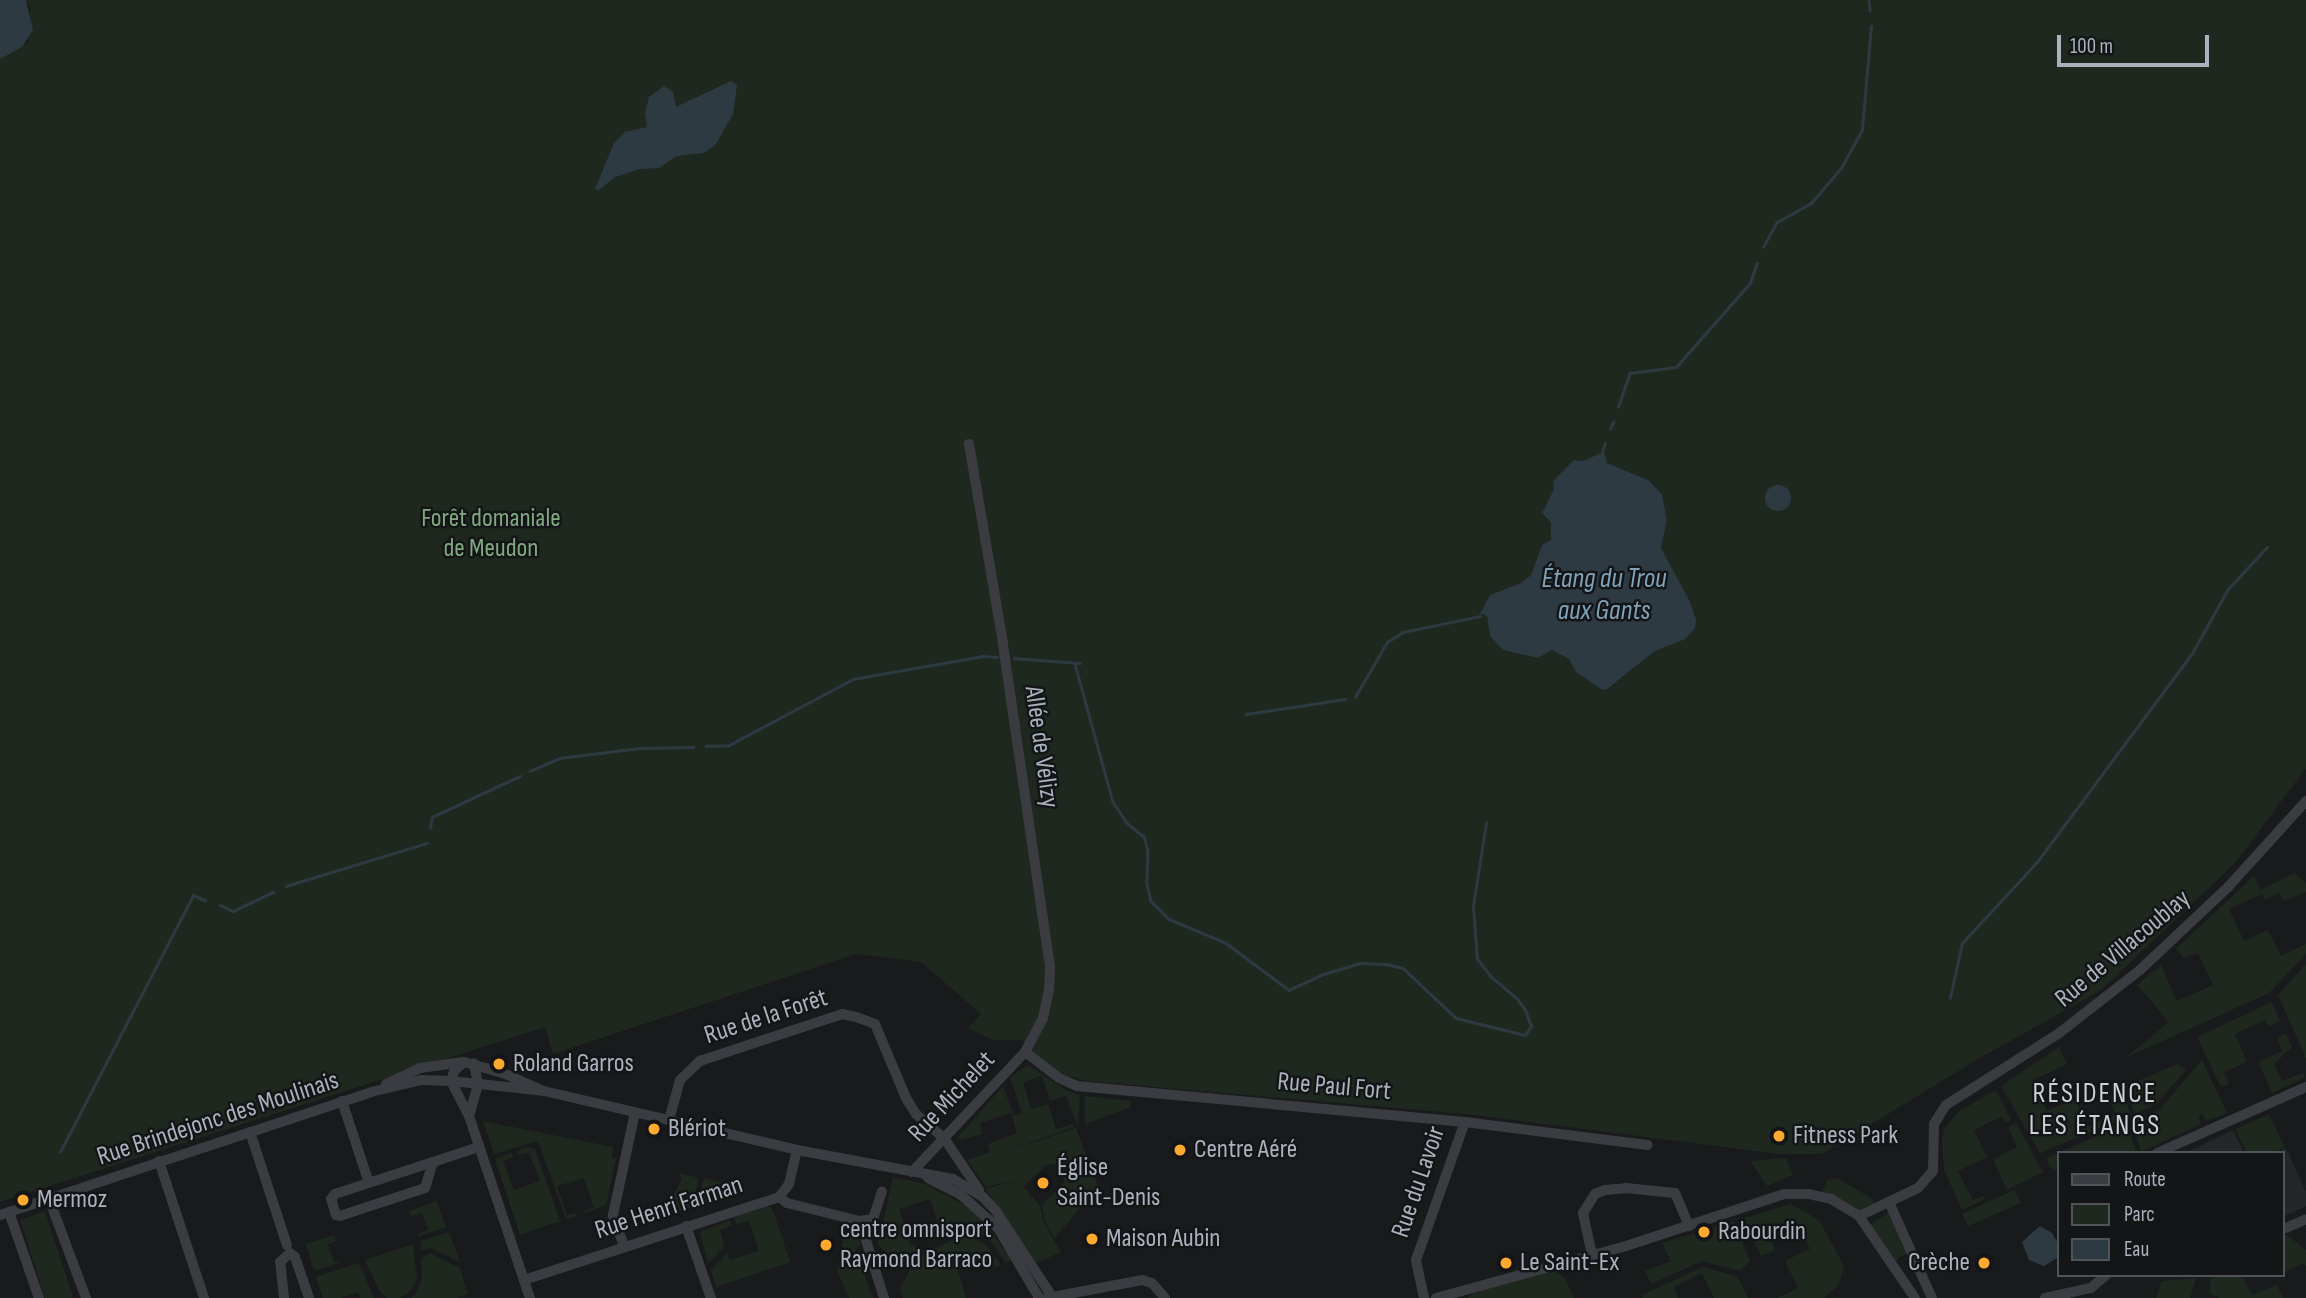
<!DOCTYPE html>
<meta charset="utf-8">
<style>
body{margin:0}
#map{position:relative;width:2306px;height:1298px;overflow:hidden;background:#191a1c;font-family:"Sofia Sans Condensed",sans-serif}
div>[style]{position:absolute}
.built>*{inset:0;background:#252629}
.green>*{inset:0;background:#1f281f}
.water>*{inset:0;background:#2e3a42}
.round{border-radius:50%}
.stream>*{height:2.5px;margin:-1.25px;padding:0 1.25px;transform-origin:1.25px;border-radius:1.25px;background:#2e3a42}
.minor>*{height:10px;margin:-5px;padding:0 5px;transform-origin:5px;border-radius:5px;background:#3a3c41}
.dots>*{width:19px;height:19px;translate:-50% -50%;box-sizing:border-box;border:4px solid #141517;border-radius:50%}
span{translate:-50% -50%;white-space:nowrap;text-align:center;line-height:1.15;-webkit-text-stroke:5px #141517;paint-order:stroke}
.park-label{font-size:26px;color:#81a981}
.street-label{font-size:26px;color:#abb2bd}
.poi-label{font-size:26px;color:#abb2bd}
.left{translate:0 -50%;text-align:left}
.right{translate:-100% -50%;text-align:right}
.water-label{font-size:28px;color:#80a3ba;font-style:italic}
.neighbourhood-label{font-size:28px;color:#ccd0d8;letter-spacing:2px}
.legend{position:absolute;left:2057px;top:1151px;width:228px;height:126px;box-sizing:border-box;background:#141517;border:2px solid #505459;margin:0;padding:9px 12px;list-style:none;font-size:21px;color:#abb2bd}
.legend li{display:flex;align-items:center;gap:14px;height:35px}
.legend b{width:35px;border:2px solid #505459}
.scale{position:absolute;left:2057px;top:35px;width:152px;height:32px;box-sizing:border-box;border:4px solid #abb2bd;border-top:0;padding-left:9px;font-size:21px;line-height:24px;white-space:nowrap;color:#abb2bd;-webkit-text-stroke:5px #141517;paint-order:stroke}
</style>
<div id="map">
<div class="built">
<i style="clip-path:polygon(2233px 1130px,2244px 1153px,2185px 1153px)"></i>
<i style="clip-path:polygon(2286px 1148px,2306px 1192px,2306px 1206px,2283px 1217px,2283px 1153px,2277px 1153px)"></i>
</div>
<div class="green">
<i style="clip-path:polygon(evenodd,26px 0,2306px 0,2306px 768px,2236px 862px,2101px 990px,1980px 1058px,1822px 1154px,1779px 1154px,1476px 1115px,1086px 1081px,1062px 1074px,1039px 1059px,1022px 1040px,993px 1040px,968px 1028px,981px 1014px,921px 962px,856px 954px,553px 1054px,545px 1027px,0 1202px,0 59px,28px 42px,30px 8px,26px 0,1601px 453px,1607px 463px,1648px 480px,1662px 494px,1667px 520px,1661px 548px,1695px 615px,1678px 640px,1655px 651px,1607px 690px,1601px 689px,1576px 672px,1569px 659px,1552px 650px,1538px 658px,1503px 650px,1490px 636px,1487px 615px,1481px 616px,1490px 595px,1521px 583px,1531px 575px,1542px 545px,1551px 540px,1551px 523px,1544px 516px,1544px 508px,1554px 489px,1553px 481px,1574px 460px,1583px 461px,1601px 453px)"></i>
<i style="clip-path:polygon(2294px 873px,2306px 883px,2306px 892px,2284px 901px,2279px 893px,2265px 900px,2262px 894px,2229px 909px,2244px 941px,2268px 930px,2281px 956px,2306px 944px,2306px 954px,2269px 993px,2125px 1058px,2169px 1022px,2137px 985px,2161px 965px,2177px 1001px,2213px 985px,2198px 953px,2184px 958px,2176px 949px,2254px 876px,2261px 890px)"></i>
<i style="clip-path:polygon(2306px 964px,2306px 1059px,2278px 995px)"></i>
<i style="clip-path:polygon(2272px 1002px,2280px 1021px,2269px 1026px,2265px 1020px,2235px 1034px,2247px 1062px,2224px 1072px,2229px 1084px,2221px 1087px,2197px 1037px)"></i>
<i style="clip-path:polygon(2286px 1033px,2292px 1047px,2274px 1064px,2282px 1081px,2303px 1073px,2305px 1077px,2272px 1093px,2258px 1062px,2282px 1051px,2277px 1038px)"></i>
<i style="clip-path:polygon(2059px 1047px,2067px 1064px,2033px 1080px,2047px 1111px,2075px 1099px,2087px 1127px,2116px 1114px,2109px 1098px,2122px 1093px,2131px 1115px,2040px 1153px,2001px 1086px)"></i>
<i style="clip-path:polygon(2202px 1060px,2227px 1113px,2206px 1121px,2202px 1114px,2198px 1116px,2201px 1124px,2141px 1152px,2132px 1121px,2159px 1110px)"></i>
<i style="clip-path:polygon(2177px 1064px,2186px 1070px,2156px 1104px,2135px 1114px,2124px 1087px)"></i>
<i style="clip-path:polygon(1028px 1065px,1066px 1090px,1080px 1095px,1078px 1127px,1066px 1096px,1050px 1101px,1042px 1076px,1023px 1082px,1031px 1109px,1048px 1104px,1056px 1129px,1073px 1124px,1074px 1127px,993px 1156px,1076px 1128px,1098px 1186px,1055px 1238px,1045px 1222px,1042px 1205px,1065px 1181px,1055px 1164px,1046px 1165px,1024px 1186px,1004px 1182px,986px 1187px,967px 1160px,990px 1152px,988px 1144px,1017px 1133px,1011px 1113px,980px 1123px,982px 1134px,961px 1140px,958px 1137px,1003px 1086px,1014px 1116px,1022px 1113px,1010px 1077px)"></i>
<i style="clip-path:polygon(1996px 1090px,2011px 1120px,2006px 1123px,2002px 1116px,1974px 1130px,1987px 1157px,1958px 1171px,1973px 1200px,1983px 1196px,1985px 1199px,1962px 1210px,1944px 1170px,1942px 1140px,1945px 1128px,1959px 1111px)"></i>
<i style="clip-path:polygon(1085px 1096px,1130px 1101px,1131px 1107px,1085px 1124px)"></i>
<i style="clip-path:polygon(2269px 1114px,2285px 1148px,2274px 1153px,2247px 1153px,2235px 1129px)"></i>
<i style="clip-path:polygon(483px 1121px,613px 1147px,612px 1158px,616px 1159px,606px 1205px,585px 1213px,584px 1211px,594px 1207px,584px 1178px,557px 1186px,567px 1215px,576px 1213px,577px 1216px,566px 1219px,538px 1141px,494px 1154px)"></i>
<i style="clip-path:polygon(2016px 1123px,2043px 1172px,2007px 1190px,1993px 1159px,2017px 1147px,2008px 1127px)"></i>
<i style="clip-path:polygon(2127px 1123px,2136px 1153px,2059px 1153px,2059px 1171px,2049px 1167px,2047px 1158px)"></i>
<i style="clip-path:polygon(528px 1147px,535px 1149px,560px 1221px,520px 1235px,495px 1159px,511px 1153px,513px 1157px,503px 1161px,514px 1190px,540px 1181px,529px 1153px,519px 1155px,518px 1151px)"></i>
<i style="clip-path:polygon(1786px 1158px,1793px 1175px,1767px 1186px,1750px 1161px)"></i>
<i style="clip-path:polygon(679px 1173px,699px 1178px,691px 1208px,669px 1214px,672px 1198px,682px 1179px)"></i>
<i style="clip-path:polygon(893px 1177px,925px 1184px,966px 1206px,985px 1223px,1011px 1260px,1005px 1263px,995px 1246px,983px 1235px,966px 1231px,943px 1238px,930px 1199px,899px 1209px,911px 1246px,915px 1245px,917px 1251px,903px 1271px,878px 1244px)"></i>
<i style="clip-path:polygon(704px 1178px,746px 1188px,696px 1206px)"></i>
<i style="clip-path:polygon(1838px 1178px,1871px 1198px,1874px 1203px,1859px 1210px,1822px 1191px,1828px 1180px)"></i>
<i style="clip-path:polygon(1004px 1183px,1022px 1185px,1040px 1206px,1044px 1223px,1061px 1252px,1036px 1263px,986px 1189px)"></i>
<i style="clip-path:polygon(2014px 1190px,2021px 1203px,1968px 1226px,1962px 1214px)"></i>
<i style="clip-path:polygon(437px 1201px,446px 1227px,418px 1237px,418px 1234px,428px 1230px,422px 1213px,411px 1216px,409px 1211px)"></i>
<i style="clip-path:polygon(1791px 1204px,1819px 1220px,1844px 1266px,1839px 1285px,1824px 1298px,1778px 1298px,1798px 1288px,1785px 1261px,1810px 1249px,1795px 1218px,1767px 1231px,1775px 1250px,1761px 1256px,1744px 1218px)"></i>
<i style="clip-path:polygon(766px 1207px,771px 1207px,774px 1213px,790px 1262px,716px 1287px,711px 1270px,727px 1253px,730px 1260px,759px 1251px,749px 1221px,736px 1224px,734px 1217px)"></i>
<i style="clip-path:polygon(45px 1211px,73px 1297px,71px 1298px,45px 1298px,20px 1220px)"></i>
<i style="clip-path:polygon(1890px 1212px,1909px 1251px,1895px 1261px,1869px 1225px)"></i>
<i style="clip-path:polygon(730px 1220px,732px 1226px,720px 1230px,724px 1247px,708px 1264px,700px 1232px)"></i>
<i style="clip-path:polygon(1734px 1221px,1750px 1261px,1740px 1271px,1702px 1261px,1651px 1284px,1645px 1271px,1671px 1261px,1662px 1243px)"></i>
<i style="clip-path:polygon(851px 1227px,861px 1244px,855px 1249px,873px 1298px,849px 1298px,837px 1270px,845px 1231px)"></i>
<i style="clip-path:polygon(449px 1232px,460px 1262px,431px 1248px,421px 1250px,421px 1241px)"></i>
<i style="clip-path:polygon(334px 1235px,336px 1241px,328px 1244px,334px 1262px,342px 1262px,314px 1271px,306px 1244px)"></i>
<i style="clip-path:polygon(2287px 1235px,2306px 1250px,2306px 1266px,2304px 1263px,2283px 1273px,2283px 1236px)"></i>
<i style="clip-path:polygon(957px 1238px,972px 1238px,986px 1245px,1001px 1265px,994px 1268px,989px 1257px,957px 1267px,966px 1298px,903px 1298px,900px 1288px,918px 1256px)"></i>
<i style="clip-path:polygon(413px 1244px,417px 1279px,411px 1291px,400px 1298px,387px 1298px,379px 1290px,365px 1260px)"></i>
<i style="clip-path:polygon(430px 1253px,460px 1268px,468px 1294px,456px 1298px,411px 1298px,415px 1295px,422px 1279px,421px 1258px)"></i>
<i style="clip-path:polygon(359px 1263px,374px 1298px,360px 1298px,358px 1292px,341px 1298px,323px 1298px,316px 1277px)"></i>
<i style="clip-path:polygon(1703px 1267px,1738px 1277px,1748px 1298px,1714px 1298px,1702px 1273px,1674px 1287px,1678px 1298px,1643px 1298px,1642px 1295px)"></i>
<i style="clip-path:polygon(1554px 1270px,1565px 1278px,1574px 1298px,1468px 1298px,1474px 1292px)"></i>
<i style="clip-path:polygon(2212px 1275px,2242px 1275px,2252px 1295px,2277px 1285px,2283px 1298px,2219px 1298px,2209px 1293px)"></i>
<i style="clip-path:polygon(2196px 1278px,2190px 1298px,2156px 1298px,2162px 1281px)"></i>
</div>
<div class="water">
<i style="clip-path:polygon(0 0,26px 0,33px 30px,22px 47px,0 59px)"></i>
<i style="clip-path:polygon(731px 81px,737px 85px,733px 114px,716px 144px,704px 153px,676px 156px,659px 168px,640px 169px,615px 177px,599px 190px,595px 189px,614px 143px,625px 132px,647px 127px,645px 113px,649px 97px,664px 86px,673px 92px,676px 107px)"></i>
<i style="clip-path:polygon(1603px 449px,1607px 463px,1648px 480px,1662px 494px,1667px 520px,1661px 548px,1690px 602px,1696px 620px,1695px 628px,1685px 639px,1655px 651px,1606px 690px,1601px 689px,1576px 672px,1569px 659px,1552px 650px,1538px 658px,1503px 650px,1490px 636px,1487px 616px,1480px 614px,1490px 595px,1521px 583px,1531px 575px,1542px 545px,1551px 540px,1551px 523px,1542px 513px,1554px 489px,1553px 481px,1574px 460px,1583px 461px,1601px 453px)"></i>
<i class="round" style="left:1765px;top:485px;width:26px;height:26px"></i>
<i style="clip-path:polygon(2040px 1226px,2052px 1233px,2059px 1245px,2057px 1258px,2044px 1266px,2029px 1260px,2022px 1242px)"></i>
</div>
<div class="stream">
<i style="left:1869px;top:0;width:10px;rotate:84deg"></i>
<i style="left:1763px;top:247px;width:29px;rotate:-61deg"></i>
<i style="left:1777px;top:222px;width:39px;rotate:-29deg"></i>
<i style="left:1811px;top:203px;width:46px;rotate:-49.4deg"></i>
<i style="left:1841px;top:168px;width:43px;rotate:-61.1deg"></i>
<i style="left:1862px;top:130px;width:104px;rotate:-85.1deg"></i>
<i style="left:1618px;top:407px;width:36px;rotate:-71deg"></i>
<i style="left:1630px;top:373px;width:46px;rotate:-7.4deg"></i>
<i style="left:1676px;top:367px;width:112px;rotate:-48.6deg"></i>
<i style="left:1750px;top:283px;width:21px;rotate:-71deg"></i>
<i style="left:1610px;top:429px;width:8px;rotate:-67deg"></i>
<i style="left:1603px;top:449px;width:6px;rotate:-72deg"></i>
<i style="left:1014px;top:658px;width:66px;rotate:4.3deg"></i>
<i style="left:1075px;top:664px;width:143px;rotate:74.6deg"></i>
<i style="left:1113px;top:802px;width:25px;rotate:56deg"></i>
<i style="left:1127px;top:823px;width:22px;rotate:39deg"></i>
<i style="left:1144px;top:837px;width:14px;rotate:73deg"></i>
<i style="left:1148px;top:850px;width:34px;rotate:92deg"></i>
<i style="left:1147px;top:884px;width:17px;rotate:77deg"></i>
<i style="left:1151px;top:901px;width:25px;rotate:45deg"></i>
<i style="left:1169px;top:919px;width:62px;rotate:22.8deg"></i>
<i style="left:1226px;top:943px;width:79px;rotate:36.7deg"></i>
<i style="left:1289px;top:990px;width:38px;rotate:-25deg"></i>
<i style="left:1324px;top:974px;width:38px;rotate:-17deg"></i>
<i style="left:1360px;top:963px;width:26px;rotate:2deg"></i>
<i style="left:1386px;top:964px;width:17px;rotate:13deg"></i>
<i style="left:1403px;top:968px;width:73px;rotate:43.3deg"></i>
<i style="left:1456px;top:1018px;width:71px;rotate:13.8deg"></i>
<i style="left:1525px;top:1035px;width:11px;rotate:-56deg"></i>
<i style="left:1531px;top:1026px;width:17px;rotate:-111deg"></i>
<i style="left:1525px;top:1010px;width:15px;rotate:-127deg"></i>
<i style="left:1516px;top:998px;width:33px;rotate:-140deg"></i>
<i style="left:1491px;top:977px;width:23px;rotate:-128deg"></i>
<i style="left:1477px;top:959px;width:53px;rotate:-94.3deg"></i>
<i style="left:1473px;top:906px;width:84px;rotate:-81.1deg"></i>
<i style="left:1355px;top:697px;width:64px;rotate:-59.8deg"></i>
<i style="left:1387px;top:642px;width:19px;rotate:-32deg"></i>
<i style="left:1403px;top:632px;width:79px;rotate:-11.7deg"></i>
<i style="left:1246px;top:714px;width:100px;rotate:-8.6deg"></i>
<i style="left:706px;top:746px;width:23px;rotate:-2deg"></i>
<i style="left:729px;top:745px;width:140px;rotate:-28deg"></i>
<i style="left:853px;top:679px;width:133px;rotate:-10deg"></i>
<i style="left:984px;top:656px;width:13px;rotate:4deg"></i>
<i style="left:530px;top:771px;width:32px;rotate:-24deg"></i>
<i style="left:559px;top:758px;width:83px;rotate:-7deg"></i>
<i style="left:641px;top:748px;width:52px;rotate:-1.1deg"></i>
<i style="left:430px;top:828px;width:11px;rotate:-80deg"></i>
<i style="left:432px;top:817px;width:97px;rotate:-25deg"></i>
<i style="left:286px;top:886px;width:147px;rotate:-17deg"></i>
<i style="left:220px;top:905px;width:14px;rotate:25deg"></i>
<i style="left:233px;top:911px;width:44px;rotate:-25.4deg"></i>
<i style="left:1950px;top:998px;width:56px;rotate:-77.7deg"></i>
<i style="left:1962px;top:943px;width:110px;rotate:-47.2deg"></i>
<i style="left:2037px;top:862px;width:258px;rotate:-53.4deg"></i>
<i style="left:2191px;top:655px;width:76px;rotate:-60.7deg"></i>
<i style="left:2228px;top:589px;width:57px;rotate:-47.1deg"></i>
<i style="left:60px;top:1152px;width:289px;rotate:-62.6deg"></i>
<i style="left:193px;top:895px;width:13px;rotate:23deg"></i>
</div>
<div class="minor">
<i style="left:1025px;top:1052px;width:43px;rotate:37.4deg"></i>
<i style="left:1059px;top:1078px;width:20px;rotate:24deg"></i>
<i style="left:1077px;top:1086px;width:390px;rotate:5.3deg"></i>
<i style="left:1465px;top:1122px;width:184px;rotate:7.2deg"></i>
<i style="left:464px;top:1062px;width:13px;rotate:138deg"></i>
<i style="left:454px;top:1071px;width:10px;rotate:107deg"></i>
<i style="left:451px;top:1081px;width:39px;rotate:63deg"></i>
<i style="left:469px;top:1116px;width:192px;rotate:71.5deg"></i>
<i style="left:386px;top:1084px;width:38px;rotate:-25deg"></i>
<i style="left:420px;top:1068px;width:44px;rotate:-7.8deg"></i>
<i style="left:464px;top:1062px;width:41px;rotate:15.8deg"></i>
<i style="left:503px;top:1073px;width:39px;rotate:24deg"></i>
<i style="left:342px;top:1101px;width:86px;rotate:71.8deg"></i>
<i style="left:469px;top:1116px;width:33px;rotate:-74deg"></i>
<i style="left:478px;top:1084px;width:21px;rotate:-101deg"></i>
<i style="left:669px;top:1120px;width:41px;rotate:-74.6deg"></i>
<i style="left:680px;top:1080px;width:28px;rotate:-44deg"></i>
<i style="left:700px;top:1061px;width:150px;rotate:-18.3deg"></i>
<i style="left:842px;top:1014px;width:14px;rotate:12deg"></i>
<i style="left:856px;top:1017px;width:20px;rotate:20deg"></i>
<i style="left:875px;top:1024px;width:80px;rotate:67.3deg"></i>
<i style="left:906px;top:1098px;width:19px;rotate:58deg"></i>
<i style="left:916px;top:1114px;width:37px;rotate:41deg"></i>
<i style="left:944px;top:1138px;width:63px;rotate:56.1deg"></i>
<i style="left:250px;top:1132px;width:119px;rotate:71.9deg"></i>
<i style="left:2157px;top:1153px;width:163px;rotate:-23.9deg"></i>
<i style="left:159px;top:1161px;width:144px;rotate:71.8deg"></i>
<i style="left:433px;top:1162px;width:27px;rotate:107deg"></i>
<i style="left:425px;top:1188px;width:89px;rotate:161.8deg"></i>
<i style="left:340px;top:1216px;width:4px;rotate:-166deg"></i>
<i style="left:336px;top:1215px;width:17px;rotate:-107deg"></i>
<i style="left:331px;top:1199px;width:6px;rotate:-51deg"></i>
<i style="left:335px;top:1194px;width:103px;rotate:-18.1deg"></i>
<i style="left:433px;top:1162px;width:48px;rotate:-18.1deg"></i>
<i style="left:912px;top:1172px;width:165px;rotate:-46.7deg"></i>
<i style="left:1025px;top:1052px;width:38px;rotate:-62deg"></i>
<i style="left:1043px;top:1018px;width:30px;rotate:-78deg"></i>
<i style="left:1049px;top:989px;width:22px;rotate:-87deg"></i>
<i style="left:1050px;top:967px;width:327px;rotate:-98.3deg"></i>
<i style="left:1003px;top:643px;width:202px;rotate:-99.7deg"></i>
<i style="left:928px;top:1178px;width:37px;rotate:27deg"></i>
<i style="left:961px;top:1195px;width:50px;rotate:41.7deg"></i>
<i style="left:998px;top:1228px;width:81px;rotate:59.6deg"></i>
<i style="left:779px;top:1197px;width:10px;rotate:37deg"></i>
<i style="left:787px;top:1203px;width:75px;rotate:13.9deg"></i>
<i style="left:860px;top:1221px;width:81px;rotate:72.7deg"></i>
<i style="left:49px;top:1199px;width:106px;rotate:69.5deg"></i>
<i style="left:1889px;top:1202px;width:105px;rotate:65.9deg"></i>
<i style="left:9px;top:1212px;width:91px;rotate:70.8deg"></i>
<i style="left:0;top:1215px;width:391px;rotate:-18.3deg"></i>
<i style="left:371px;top:1092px;width:51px;rotate:-13.5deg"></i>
<i style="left:421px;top:1080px;width:30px;rotate:2deg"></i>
<i style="left:451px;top:1081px;width:94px;rotate:6.1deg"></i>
<i style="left:544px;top:1091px;width:260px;rotate:13.1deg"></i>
<i style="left:797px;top:1150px;width:159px;rotate:10.5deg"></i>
<i style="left:953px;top:1179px;width:35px;rotate:31deg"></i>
<i style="left:983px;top:1197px;width:19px;rotate:47deg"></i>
<i style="left:996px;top:1211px;width:104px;rotate:56.8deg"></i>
<i style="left:1859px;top:1216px;width:99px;rotate:55.7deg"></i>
<i style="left:860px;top:1221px;width:13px;rotate:-9deg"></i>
<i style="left:873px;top:1219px;width:29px;rotate:-72deg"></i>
<i style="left:686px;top:1226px;width:76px;rotate:70.9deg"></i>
<i style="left:2283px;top:1229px;width:25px;rotate:-23deg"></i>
<i style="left:624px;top:1246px;width:33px;rotate:-110deg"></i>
<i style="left:613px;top:1215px;width:105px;rotate:-77.9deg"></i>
<i style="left:1592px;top:1255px;width:43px;rotate:-102.1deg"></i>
<i style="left:1583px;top:1213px;width:22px;rotate:-58deg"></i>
<i style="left:1595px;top:1194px;width:11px;rotate:-22deg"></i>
<i style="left:1605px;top:1190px;width:21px;rotate:-5deg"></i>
<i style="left:1626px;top:1188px;width:49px;rotate:5.8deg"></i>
<i style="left:1675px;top:1193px;width:36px;rotate:67deg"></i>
<i style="left:524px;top:1280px;width:268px;rotate:-18deg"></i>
<i style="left:779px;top:1197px;width:16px;rotate:-52deg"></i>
<i style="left:789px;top:1184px;width:35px;rotate:-77deg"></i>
<i style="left:284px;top:1298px;width:36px;rotate:-96deg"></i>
<i style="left:280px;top:1262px;width:13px;rotate:-42deg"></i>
<i style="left:290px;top:1253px;width:6px;rotate:39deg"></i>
<i style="left:295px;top:1257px;width:43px;rotate:71.1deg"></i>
<i style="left:1047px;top:1298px;width:97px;rotate:-10.7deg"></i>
<i style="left:1142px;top:1280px;width:10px;rotate:17deg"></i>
<i style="left:1152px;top:1283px;width:20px;rotate:49deg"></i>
<i style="left:1424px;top:1298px;width:39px;rotate:-102deg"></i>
<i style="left:1416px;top:1260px;width:146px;rotate:-70.5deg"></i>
<i style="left:1436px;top:1298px;width:197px;rotate:-15.3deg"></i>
<i style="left:1626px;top:1246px;width:166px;rotate:-18.2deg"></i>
<i style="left:1784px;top:1194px;width:25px"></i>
<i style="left:1809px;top:1194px;width:23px;rotate:13deg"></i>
<i style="left:1831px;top:1199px;width:33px;rotate:31deg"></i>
<i style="left:1859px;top:1216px;width:65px;rotate:-25.4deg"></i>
<i style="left:1918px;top:1188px;width:23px;rotate:-49deg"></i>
<i style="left:1933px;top:1171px;width:47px;rotate:-88.8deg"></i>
<i style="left:1934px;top:1124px;width:22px;rotate:-58deg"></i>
<i style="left:1946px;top:1105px;width:133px;rotate:-32.4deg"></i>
<i style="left:2058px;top:1034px;width:104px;rotate:-38deg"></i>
<i style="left:2140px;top:970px;width:122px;rotate:-43.3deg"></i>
<i style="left:2229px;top:886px;width:115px;rotate:-47.8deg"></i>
<i style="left:2045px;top:1298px;width:47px;rotate:-12.3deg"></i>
<i style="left:2091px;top:1288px;width:20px;rotate:-41deg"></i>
</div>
<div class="dots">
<i style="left:499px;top:1064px;background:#ffaa2f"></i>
<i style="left:654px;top:1129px;background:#ffaa2f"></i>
<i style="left:1779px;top:1136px;background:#ffaa2f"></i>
<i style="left:1180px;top:1150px;background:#ffaa2f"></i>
<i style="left:1043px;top:1183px;background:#ffaa2f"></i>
<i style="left:23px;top:1200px;background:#ffaa2f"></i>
<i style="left:1704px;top:1232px;background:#ffaa2f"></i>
<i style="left:1092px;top:1239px;background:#ffaa2f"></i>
<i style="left:826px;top:1245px;background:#ffaa2f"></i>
<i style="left:1506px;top:1263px;background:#ffaa2f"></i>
<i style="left:1984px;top:1263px;background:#ffaa2f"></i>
</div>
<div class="park-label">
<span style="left:491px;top:534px">Forêt domaniale<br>de Meudon</span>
</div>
<div class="street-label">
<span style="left:1041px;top:747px;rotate:82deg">Allée de Vélizy</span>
<span style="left:2123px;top:949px;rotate:-40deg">Rue de Villacoublay</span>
<span style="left:766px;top:1017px;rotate:-18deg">Rue de la Forêt</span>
<span style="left:1334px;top:1087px;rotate:5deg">Rue Paul Fort</span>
<span style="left:952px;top:1097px;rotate:-47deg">Rue Michelet</span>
<span style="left:218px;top:1119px;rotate:-18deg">Rue Brindejonc des Moulinais</span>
<span style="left:1419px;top:1182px;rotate:-71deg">Rue du Lavoir</span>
<span style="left:669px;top:1208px;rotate:-18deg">Rue Henri Farman</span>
</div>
<div class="poi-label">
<span class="left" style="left:513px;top:1064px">Roland Garros</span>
<span class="left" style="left:668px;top:1129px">Blériot</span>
<span class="left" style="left:1793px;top:1136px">Fitness Park</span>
<span class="left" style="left:1194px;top:1150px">Centre Aéré</span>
<span class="left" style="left:1057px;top:1183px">Église<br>Saint-Denis</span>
<span class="left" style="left:37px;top:1200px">Mermoz</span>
<span class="left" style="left:840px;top:1245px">centre omnisport<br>Raymond Barraco</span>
<span class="left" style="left:1718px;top:1232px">Rabourdin</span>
<span class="left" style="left:1106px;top:1239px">Maison Aubin</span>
<span class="left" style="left:1520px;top:1263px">Le Saint-Ex</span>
<span class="right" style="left:1970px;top:1263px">Crèche</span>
</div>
<div class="water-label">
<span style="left:1604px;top:595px">Étang du Trou<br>aux Gants</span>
</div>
<div class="neighbourhood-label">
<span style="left:2095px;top:1110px">RÉSIDENCE<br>LES ÉTANGS</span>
</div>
<ul class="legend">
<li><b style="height:9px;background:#3a3c41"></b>Route</li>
<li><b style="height:19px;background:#1f281f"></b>Parc</li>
<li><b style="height:19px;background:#2e3a42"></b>Eau</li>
</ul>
<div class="scale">100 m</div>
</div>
